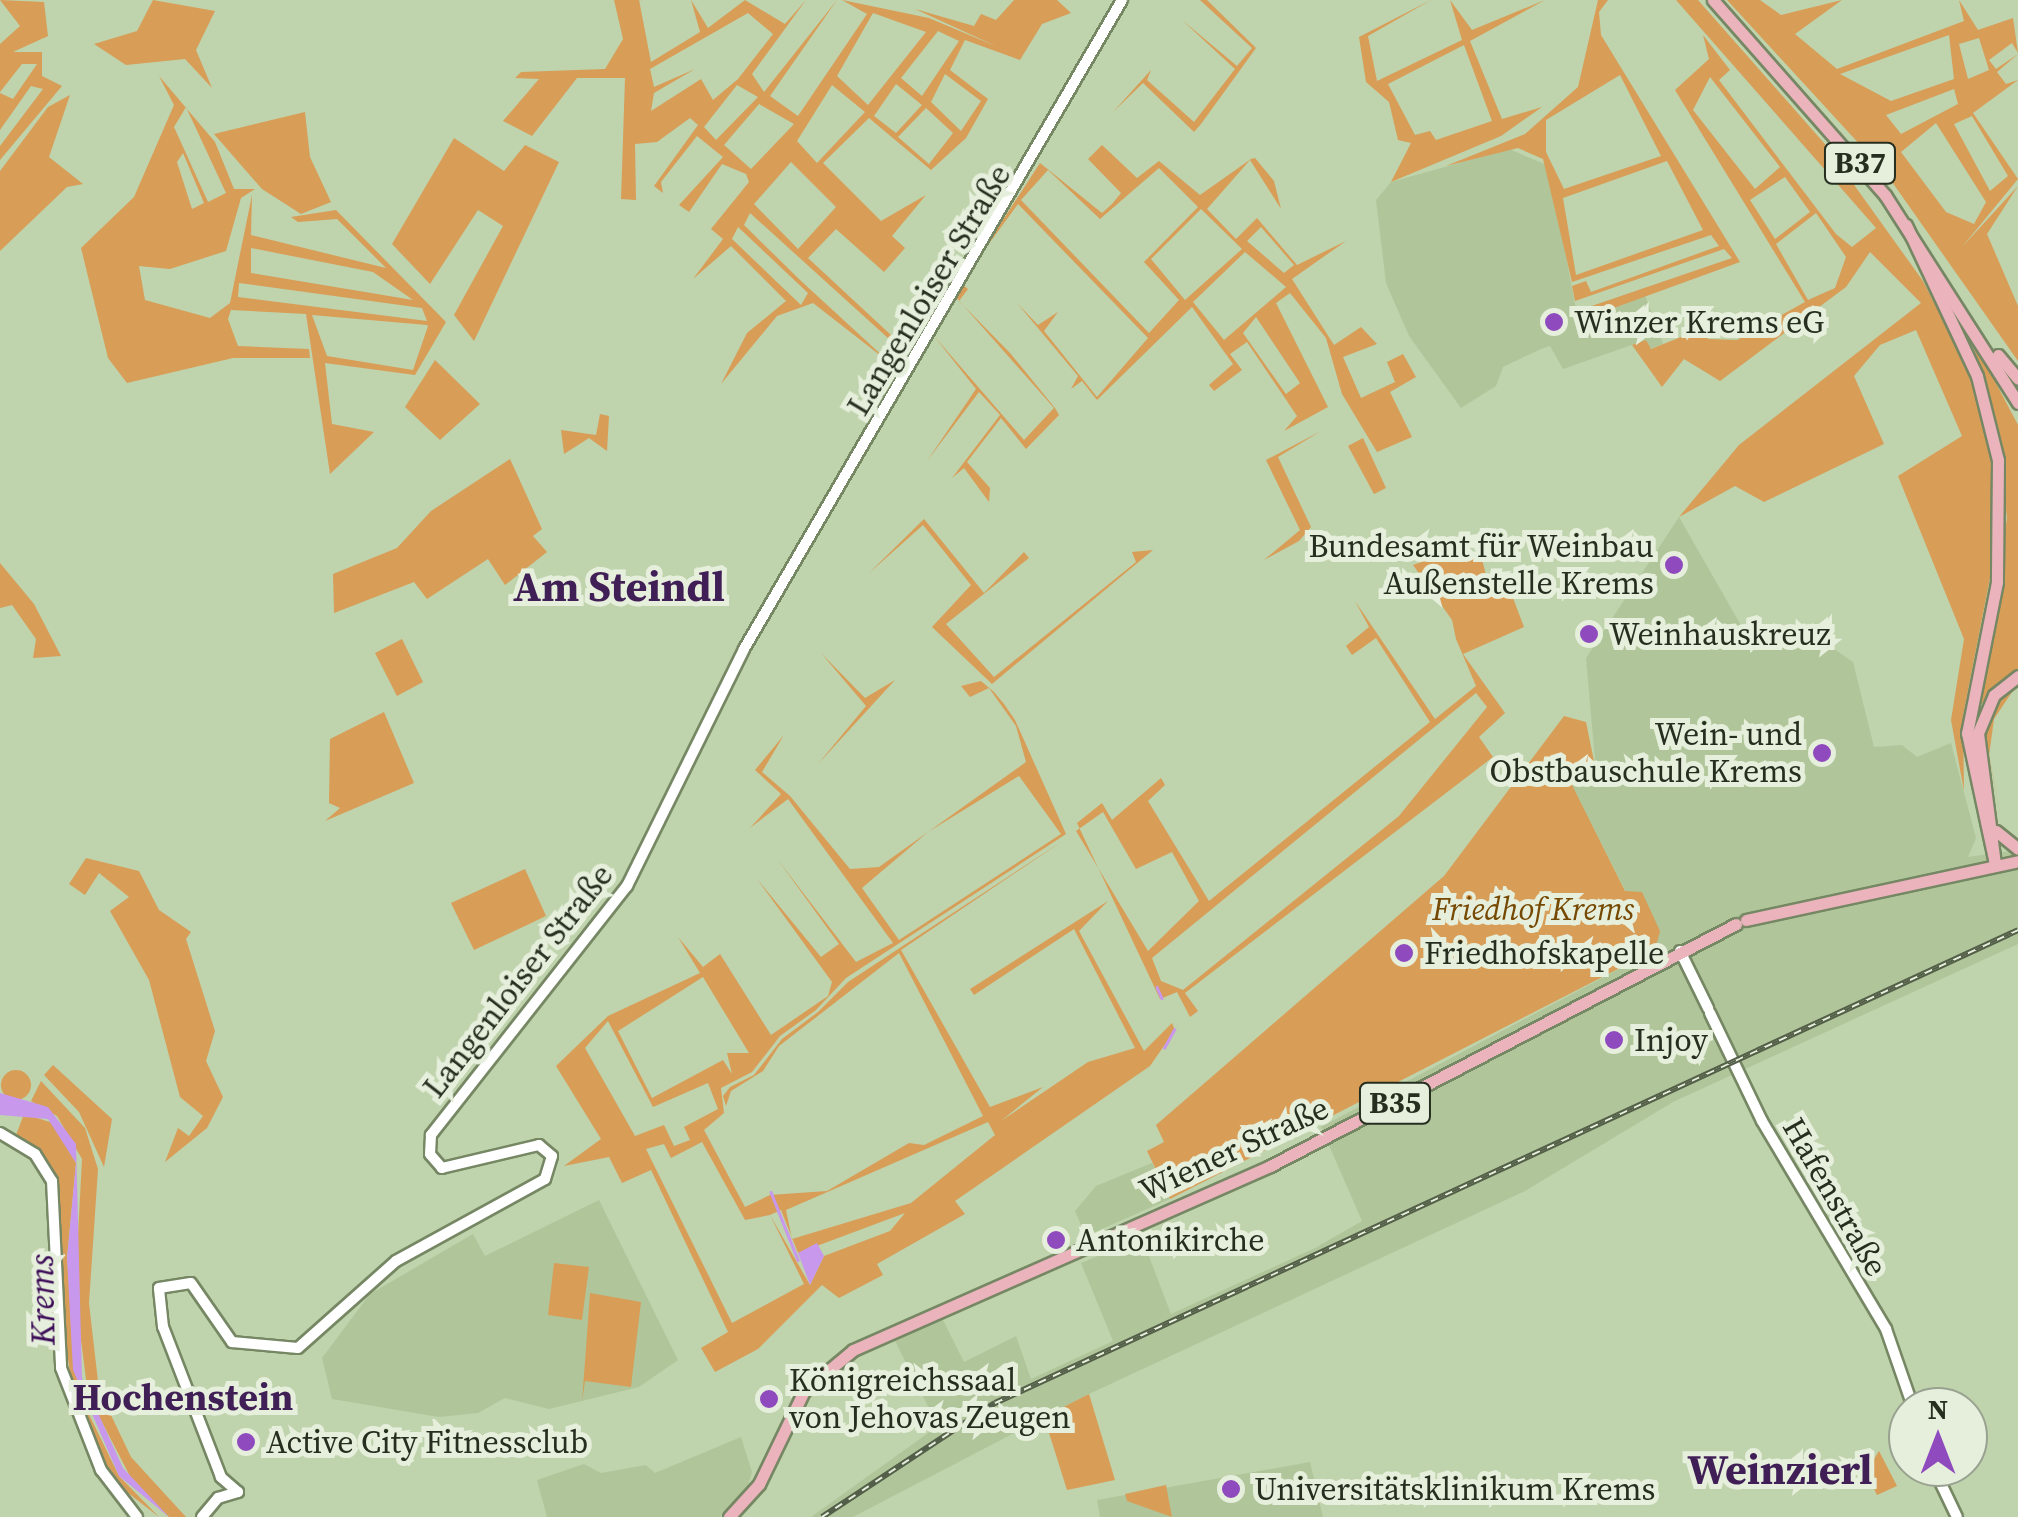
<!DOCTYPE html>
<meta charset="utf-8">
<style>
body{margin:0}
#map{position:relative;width:2018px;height:1517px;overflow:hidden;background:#bfd3ac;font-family:"Source Serif 4",serif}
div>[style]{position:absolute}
.built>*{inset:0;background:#b0c69a}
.green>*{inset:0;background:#d89d57}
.round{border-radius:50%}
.water>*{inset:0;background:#c898ed}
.stream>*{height:2.5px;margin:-1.25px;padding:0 1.25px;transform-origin:1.25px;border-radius:1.25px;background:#c898ed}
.roads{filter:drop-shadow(2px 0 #768764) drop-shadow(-2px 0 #768764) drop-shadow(0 2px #768764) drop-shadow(0 -2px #768764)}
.secondary>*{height:10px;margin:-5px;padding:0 5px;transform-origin:5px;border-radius:5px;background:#fff}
.primary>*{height:11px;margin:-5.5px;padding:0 5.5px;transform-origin:5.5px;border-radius:5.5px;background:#ebb3bc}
.rail>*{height:6px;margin-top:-3px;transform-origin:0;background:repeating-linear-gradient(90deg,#e6efdc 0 8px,#545f49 0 16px);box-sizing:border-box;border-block:2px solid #545f49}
.dots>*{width:28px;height:28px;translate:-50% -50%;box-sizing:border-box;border:5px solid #e6efdc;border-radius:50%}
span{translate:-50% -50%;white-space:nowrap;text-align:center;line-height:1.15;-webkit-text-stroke:10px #e6efdc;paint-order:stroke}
.shield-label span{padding:2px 8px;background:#e6efdc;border:2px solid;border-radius:8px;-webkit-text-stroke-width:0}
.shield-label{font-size:30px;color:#262e1f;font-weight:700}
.street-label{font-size:32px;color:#262e1f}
.poi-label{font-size:32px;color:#262e1f}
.left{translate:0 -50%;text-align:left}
.right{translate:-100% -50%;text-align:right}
.park-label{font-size:32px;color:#764903;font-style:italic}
.water-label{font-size:35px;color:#3c0b57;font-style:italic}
.quarter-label{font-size:38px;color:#401e56;font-weight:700}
.district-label{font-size:42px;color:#401e56;font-weight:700}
.north{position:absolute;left:1888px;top:1387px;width:100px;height:100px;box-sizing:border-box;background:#e6efdc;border:2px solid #99a290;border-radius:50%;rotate:0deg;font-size:28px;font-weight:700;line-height:40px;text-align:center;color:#262e1f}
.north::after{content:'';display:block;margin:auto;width:35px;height:45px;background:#8f4abe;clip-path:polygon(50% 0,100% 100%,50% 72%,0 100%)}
</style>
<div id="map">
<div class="built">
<i style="clip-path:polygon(1509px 149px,1549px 166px,1578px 320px,1645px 295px,1663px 344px,1650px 349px,1646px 340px,1563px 369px,1550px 346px,1541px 349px,1503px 367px,1496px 386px,1461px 408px,1409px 336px,1386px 283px,1376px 200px,1391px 182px)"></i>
<i style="clip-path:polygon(1679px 517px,1750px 641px,1816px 623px,1824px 642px,1853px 662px,1874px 747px,1902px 745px,1917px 757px,1951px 743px,1976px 838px,1968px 857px,2018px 850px,2018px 944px,1673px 1102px,1525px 1191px,1089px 1394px,853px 1517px,811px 1517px,938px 1426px,895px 1341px,942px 1318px,964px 1362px,1016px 1336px,1031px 1379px,1113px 1341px,1081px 1263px,1142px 1238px,1171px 1314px,1315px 1248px,1362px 1221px,1321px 1127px,1655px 950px,1642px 892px,1626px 892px,1571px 784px,1596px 771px,1586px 658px)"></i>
<i style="clip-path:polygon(1152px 1163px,1170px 1199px,1086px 1236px,1075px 1211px,1096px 1186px)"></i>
<i style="clip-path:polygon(599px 1200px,678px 1360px,639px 1387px,549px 1409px,505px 1398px,478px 1413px,439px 1417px,332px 1399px,322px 1358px,370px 1294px,473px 1234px,485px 1256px)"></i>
<i style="clip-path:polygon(741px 1437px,752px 1472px,739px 1517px,547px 1517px,537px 1480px,584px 1464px,601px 1473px,646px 1465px,655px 1473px)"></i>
<i style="clip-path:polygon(1310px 1462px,1323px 1517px,1100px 1517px,1097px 1500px)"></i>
</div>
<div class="green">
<i style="clip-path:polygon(0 0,44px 2px,48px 36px,13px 52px,42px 52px,42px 76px,62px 86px,0 160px,0 146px,43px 89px,31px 86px,0 130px,0 93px,13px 99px,37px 64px,22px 64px,0 92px,0 44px,20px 26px)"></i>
<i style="clip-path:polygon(153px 0,215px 11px,196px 50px,212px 88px,185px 59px,126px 65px,94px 44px,137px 31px)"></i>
<i style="clip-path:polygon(evenodd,614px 0,639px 0,651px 62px,700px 32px,691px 0,708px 28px,745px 0,785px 24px,806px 0,752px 74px,764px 92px,837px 0,770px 96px,798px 116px,867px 14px,842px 0,929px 18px,998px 47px,915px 9px,974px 26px,981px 14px,996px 20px,1014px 0,1057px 0,1071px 13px,1042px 24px,1020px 60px,965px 40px,950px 70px,988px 99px,966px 138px,931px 170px,869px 118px,823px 163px,881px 221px,926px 195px,892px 236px,905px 248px,884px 272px,836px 229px,808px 258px,905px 348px,921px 312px,929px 316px,899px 370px,813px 303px,777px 316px,721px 384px,747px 333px,786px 301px,731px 246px,693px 279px,723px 239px,711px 229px,749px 182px,746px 174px,722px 164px,689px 212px,679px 205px,723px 157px,697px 136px,661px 182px,663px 193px,654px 186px,698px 125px,690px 118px,657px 142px,635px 144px,636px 200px,621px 199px,625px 78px,577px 78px,532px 136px,503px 121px,539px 79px,515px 78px,521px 72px,605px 69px,623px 39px,614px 0,748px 13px,773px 34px,738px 79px,713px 100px,701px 79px,651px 111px,654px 93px,695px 69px,654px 87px,650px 69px,748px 13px,614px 0,873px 13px,926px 32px,868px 105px,837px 76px,873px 13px,614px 0,938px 31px,959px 41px,922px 96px,901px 78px,938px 31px,614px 0,945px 74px,981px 101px,961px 131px,931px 102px,945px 74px,614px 0,896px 84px,922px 105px,896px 133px,874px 116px,896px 84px,614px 0,737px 85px,758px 97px,716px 140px,704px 127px,737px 85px,614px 0,832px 85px,865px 112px,817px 163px,797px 141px,832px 85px,614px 0,759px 104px,794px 124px,751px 169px,724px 145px,759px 104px,614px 0,926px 108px,953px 133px,929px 164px,898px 137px,926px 108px,614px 0,791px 162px,836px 207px,798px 249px,754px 204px,791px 162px,614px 0,750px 213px,899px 348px,898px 358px,887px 360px,800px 280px,744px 225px,750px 213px,614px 0,738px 227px,808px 293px,801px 305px,732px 239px,738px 227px)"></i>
<i style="clip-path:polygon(1200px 0,1207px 0,1256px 48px,1201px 124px,1194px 132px,1143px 83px,1113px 112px,1151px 70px,1147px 80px,1194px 122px,1235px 69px,1182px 20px,1237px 66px,1252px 48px)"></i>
<i style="clip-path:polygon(evenodd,1431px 0,1368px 36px,1377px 81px,1462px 40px,1450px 0,1472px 30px,1545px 0,1470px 41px,1502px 119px,1542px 107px,1501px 136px,1391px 182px,1411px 143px,1398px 140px,1389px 102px,1366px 82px,1359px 37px,1431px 0,1464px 45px,1492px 121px,1436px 140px,1430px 131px,1415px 135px,1388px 84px,1464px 45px)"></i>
<i style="clip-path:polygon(evenodd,1598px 0,1608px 0,1599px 12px,1601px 35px,1740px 262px,1578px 321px,1577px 311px,1732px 258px,1724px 249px,1575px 301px,1572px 286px,1586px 281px,1591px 292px,1719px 246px,1711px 235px,1572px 282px,1543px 159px,1518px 148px,1446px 166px,1525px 134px,1578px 87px,1598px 0,1620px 75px,1661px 156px,1564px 189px,1546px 152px,1546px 120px,1620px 75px,1598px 0,1667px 161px,1703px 230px,1576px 275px,1563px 198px,1667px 161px)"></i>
<i style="clip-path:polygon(evenodd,1676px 0,1698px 0,1824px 143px,1923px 281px,1972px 377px,1993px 460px,1996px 547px,1963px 716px,1964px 791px,1951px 720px,1964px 639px,1898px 476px,1962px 436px,1916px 330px,1880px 345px,1854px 376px,1884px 444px,1764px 502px,1735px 486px,1679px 517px,1739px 445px,1921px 303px,1870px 252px,1846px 287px,1720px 381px,1684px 359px,1662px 387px,1632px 345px,1646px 340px,1651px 349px,1701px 329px,1708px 339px,1737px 340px,1805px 302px,1675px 90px,1709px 59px,1703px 35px,1730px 70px,1719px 80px,1836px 234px,1852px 247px,1876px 228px,1676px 0,1710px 77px,1780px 167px,1755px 189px,1693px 110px,1710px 77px,1676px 0,1785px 177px,1810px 212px,1775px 239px,1750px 200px,1785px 177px,1676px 0,1816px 213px,1846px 257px,1835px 288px,1808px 300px,1776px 244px,1816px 213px)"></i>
<i style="clip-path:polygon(evenodd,1727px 0,1760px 0,1781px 15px,1842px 0,1795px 34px,1837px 69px,1964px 21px,1959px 0,1978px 30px,2013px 18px,2018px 53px,2012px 43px,1989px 60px,1996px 69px,2018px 54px,1997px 72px,2006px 84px,2018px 80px,1973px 113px,2018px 179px,1962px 247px,2018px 186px,1987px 234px,2018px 306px,2018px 361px,1885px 172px,1727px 0,1949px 35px,1954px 79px,1891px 101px,1840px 74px,1949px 35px,1727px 0,1979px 38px,1989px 70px,1968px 79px,1959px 44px,1979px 38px,1727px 0,1954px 89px,1958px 104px,1901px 134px,1886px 115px,1954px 89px,1727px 0,1972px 116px,2008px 176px,1990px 191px,1954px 124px,1972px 116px,1727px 0,1936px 123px,1986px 202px,1974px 224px,1946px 212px,1901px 152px,1936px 123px)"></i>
<i style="clip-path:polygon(evenodd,159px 76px,215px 142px,234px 189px,255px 189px,241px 198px,226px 251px,170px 269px,139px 266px,145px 300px,210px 318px,230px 303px,252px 195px,251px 235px,386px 268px,337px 219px,298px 222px,291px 217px,336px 210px,446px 322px,415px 375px,325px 363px,332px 424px,374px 432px,330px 474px,306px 314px,231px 310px,228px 319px,238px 346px,309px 349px,310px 358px,233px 358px,127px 383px,108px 358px,81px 248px,134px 197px,174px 105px,159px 76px,186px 107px,226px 193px,208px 202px,174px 127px,186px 107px,159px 76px,183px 153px,204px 203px,192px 209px,177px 162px,183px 153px,159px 76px,251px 248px,373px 272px,413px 300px,251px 273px,251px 248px,159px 76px,239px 283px,422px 308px,427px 321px,238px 297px,239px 283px,159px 76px,312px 315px,427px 325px,428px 326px,413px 370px,327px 356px,312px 315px)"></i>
<i style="clip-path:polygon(70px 95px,49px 157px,83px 184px,67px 187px,0 251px,0 171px,48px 107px)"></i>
<i style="clip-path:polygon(305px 112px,310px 157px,331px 202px,301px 214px,262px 189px,214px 134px)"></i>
<i style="clip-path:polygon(454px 138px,504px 171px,525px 145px,559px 162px,474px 341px,454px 315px,503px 226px,478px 210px,430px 284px,392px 244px)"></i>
<i style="clip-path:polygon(evenodd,1102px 145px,1137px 178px,1159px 161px,1200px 195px,1251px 159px,1255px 158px,1274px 181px,1281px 209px,1250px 160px,1207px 209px,1236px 239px,1257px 218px,1297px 265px,1346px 241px,1292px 279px,1334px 345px,1361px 327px,1377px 344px,1343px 357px,1361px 398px,1395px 382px,1387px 362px,1403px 354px,1416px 377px,1390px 392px,1412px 437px,1377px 452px,1342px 394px,1326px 338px,1290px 293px,1276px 303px,1328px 407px,1284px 431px,1297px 416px,1247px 342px,1230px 354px,1242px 370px,1214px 391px,1209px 385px,1233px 364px,1192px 307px,1097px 400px,1082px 381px,1071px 389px,1078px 376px,1017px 303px,1038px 325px,1058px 312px,1044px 331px,1097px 397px,1148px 338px,1018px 204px,977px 260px,1040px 163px,1102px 213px,1112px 204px,1121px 193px,1088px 159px,1102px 145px,1159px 168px,1198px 207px,1144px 262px,1179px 300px,1149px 333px,1021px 200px,1048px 170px,1100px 219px,1159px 168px,1102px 145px,1201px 209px,1242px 249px,1185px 300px,1151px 259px,1201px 209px,1102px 145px,1261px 227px,1294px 265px,1284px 273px,1247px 241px,1261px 227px,1102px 145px,1245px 252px,1286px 287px,1224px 340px,1193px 302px,1245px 252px,1102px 145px,1256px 317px,1300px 383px,1286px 394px,1243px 333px,1256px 317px)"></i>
<i style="clip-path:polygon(962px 284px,968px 289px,959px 301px,1010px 353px,1055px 408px,1059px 415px,1026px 449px,1001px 418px,967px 462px,990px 488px,989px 502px,964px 468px,952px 478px,1000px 415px,979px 392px,927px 461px,976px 389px,934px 336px,1024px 440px,1054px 408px,955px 296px)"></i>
<i style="clip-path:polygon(1970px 334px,2018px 425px,2018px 670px,1981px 704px,1971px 747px,2007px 518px,1996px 427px)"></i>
<i style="clip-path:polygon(435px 360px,480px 404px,440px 440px,405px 407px)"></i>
<i style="clip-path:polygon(600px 414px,609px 416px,607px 451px,589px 438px,564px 454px,561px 430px,596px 435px)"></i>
<i style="clip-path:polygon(1321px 431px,1278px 457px,1311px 527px,1299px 541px,1264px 560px,1300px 530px,1266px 460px)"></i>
<i style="clip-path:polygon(1363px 438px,1386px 488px,1374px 494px,1348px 446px)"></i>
<i style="clip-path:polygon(510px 459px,542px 529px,533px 536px,547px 552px,505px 585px,488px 559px,427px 599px,414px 582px,334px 613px,333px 574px,397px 548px,431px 511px)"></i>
<i style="clip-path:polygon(924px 519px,984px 593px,1024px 552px,1029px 558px,946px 624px,994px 677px,1136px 562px,1132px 552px,1153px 550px,992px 684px,932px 627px,971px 585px,923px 525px,868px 574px)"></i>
<i style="clip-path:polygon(evenodd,1449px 552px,1481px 556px,1488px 582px,1525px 587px,1513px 598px,1524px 627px,1463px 654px,1505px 713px,1479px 737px,1493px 757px,1185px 993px,1198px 1011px,1190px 1017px,1177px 992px,1160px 999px,1077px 823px,1102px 803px,1112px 820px,1161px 778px,1165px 785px,1148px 801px,1209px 901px,1430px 722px,1376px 638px,1352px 655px,1346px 646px,1369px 627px,1355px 601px,1435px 719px,1476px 686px,1456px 639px,1452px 620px,1413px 565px,1449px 552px,1476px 693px,1487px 707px,1399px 816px,1183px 990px,1161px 981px,1152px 958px,1476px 693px,1449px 552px,1103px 812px,1136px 869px,1172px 852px,1199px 901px,1148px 951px,1076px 831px,1103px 812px)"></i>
<i style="clip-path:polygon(0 563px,34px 604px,61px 656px,33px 658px,36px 639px,12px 605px,0 608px)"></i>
<i style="clip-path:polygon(402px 639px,423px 682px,397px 696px,375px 653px)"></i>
<i style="clip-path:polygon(821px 653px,865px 698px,895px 680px,818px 764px,866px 706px)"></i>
<i style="clip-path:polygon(evenodd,981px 681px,994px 692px,1004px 704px,1015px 720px,1066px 834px,846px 978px,816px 1010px,780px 1036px,752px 1072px,721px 1088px,724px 1113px,704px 1130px,745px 1207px,770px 1195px,827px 1191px,909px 1143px,924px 1145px,983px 1116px,899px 953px,779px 1046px,763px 1071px,731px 1091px,726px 1106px,723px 1096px,730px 1087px,754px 1075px,782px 1039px,818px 1012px,848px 982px,1064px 840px,901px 950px,990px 1107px,1043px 1087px,1001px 1121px,1088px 1062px,1135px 1048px,1074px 929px,974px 995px,970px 989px,1108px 901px,1079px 931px,1144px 1051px,1172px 1023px,1175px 1030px,1150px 1066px,955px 1201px,965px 1214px,877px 1264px,883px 1275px,839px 1298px,822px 1285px,758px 1349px,715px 1372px,701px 1348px,728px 1332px,651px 1170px,622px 1183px,609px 1157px,564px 1166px,601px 1139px,556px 1066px,608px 1016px,700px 973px,678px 937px,703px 967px,720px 954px,771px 1035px,828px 996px,832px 982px,757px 879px,821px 957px,839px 944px,778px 860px,856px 962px,893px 943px,788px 799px,750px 828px,781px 794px,755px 770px,784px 735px,762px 772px,790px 796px,850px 869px,879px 867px,1026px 762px,1016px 726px,989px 688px,970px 697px,961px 686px,981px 681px,1019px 776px,1061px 834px,899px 940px,862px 888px,928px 832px,1019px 776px,981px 681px,703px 977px,749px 1053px,727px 1053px,732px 1074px,723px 1060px,652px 1098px,618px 1031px,703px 977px,981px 681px,608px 1021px,653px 1107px,708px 1083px,718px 1109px,684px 1127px,690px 1140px,674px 1146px,664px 1125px,635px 1136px,585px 1048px,608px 1021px,981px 681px,988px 1122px,995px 1135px,911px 1203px,792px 1239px,786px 1210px,988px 1122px,981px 681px,702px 1142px,745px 1220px,770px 1215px,804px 1284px,732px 1323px,646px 1149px,664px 1144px,671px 1158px,702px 1142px,981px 681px,781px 1210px,798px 1253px,905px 1213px,890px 1231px,824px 1256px,810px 1285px,770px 1215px,781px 1210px)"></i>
<i style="clip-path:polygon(2018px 683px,1994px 719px,1989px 756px,2002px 824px,1985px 733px,1999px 699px)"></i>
<i style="clip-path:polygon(384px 712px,414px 783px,325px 821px,340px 808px,329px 803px,330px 739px)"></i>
<i style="clip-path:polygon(1564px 716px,1586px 722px,1596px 771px,1572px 785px,1625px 891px,1642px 892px,1660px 931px,1655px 950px,1170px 1199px,1147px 1151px,1164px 1142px,1156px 1125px,1444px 876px)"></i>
<i style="clip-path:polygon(86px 858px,139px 871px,159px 910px,191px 932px,186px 939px,215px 1031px,206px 1061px,223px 1097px,207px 1128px,165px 1162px,178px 1128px,189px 1136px,203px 1116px,180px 1097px,149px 980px,110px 911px,129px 897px,99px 873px,85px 895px,69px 884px)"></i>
<i style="clip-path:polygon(525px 869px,546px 916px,474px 950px,451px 903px)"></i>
<i style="clip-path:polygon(53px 1065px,112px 1119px,104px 1167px,79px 1112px,44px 1075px)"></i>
<i class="round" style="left:1px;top:1070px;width:30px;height:30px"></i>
<i style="clip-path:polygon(41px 1081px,85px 1128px,98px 1169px,89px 1303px,99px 1390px,131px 1457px,186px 1517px,169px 1517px,133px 1482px,88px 1395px,75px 1292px,82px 1159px,57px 1116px,31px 1101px)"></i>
<i style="clip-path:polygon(24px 1114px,53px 1123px,76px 1163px,67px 1258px,81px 1398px,119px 1476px,159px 1517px,114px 1482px,73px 1391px,58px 1296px,57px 1180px,16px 1135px)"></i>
<i style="clip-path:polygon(554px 1263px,589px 1267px,582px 1320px,548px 1315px)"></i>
<i style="clip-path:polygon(590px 1293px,641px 1302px,631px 1387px,585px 1381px,582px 1402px)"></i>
<i style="clip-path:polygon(1089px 1394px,1115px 1480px,1067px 1490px,1044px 1417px)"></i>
<i style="clip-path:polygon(1879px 1451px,1897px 1486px,1877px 1495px,1866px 1472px)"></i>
<i style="clip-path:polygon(1166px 1485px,1172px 1517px,1127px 1501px,1125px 1494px)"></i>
</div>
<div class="water">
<i style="clip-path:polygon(0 1093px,48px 1107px,76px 1144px,82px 1378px,123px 1468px,169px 1517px,119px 1476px,73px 1370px,67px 1258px,76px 1163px,48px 1119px,0 1115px)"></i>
<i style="clip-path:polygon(817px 1243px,824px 1256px,810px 1285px,798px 1253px)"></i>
</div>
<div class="stream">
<i style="left:1157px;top:987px;width:12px;rotate:66deg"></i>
<i style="left:1164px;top:1048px;width:21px;rotate:-61deg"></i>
<i style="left:771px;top:1192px;width:73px;rotate:68.3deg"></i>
</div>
<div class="roads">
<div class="secondary">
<i style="left:1680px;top:951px;width:64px;rotate:63.8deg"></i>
<i style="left:1710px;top:1013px;width:120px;rotate:64.3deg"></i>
<i style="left:1762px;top:1121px;width:242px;rotate:59.2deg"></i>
<i style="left:1886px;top:1329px;width:83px;rotate:70.9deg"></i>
<i style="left:0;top:1133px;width:41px;rotate:31deg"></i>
<i style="left:35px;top:1154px;width:32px;rotate:58deg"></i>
<i style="left:52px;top:1181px;width:187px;rotate:87.2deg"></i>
<i style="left:61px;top:1368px;width:110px;rotate:68.6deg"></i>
<i style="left:101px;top:1470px;width:59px;rotate:52.5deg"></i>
<i style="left:1933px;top:1467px;width:55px;rotate:64.4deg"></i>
<i style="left:221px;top:1477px;width:161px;rotate:-111.1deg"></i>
<i style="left:163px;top:1327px;width:39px;rotate:-96deg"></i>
<i style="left:159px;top:1288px;width:32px;rotate:-9deg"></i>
<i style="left:191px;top:1283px;width:72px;rotate:55.2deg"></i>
<i style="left:232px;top:1342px;width:66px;rotate:5.2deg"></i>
<i style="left:298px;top:1348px;width:131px;rotate:-41.6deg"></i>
<i style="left:396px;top:1261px;width:170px;rotate:-28.8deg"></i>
<i style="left:545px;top:1179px;width:24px;rotate:-73deg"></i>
<i style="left:552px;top:1156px;width:17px;rotate:-140deg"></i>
<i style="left:539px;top:1145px;width:100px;rotate:166.7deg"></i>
<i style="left:442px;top:1168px;width:18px;rotate:-131deg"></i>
<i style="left:430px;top:1154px;width:19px;rotate:-87deg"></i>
<i style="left:431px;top:1135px;width:317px;rotate:-51.8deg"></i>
<i style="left:627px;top:886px;width:264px;rotate:-63.7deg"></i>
<i style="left:744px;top:649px;width:751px;rotate:-59.78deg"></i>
<i style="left:218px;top:1498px;width:21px;rotate:-17deg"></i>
<i style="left:238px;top:1492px;width:23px;rotate:-139deg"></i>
<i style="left:202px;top:1517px;width:25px;rotate:-50deg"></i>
</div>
<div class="primary">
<i style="left:1713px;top:0;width:260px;rotate:48.6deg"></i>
<i style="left:1885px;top:195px;width:247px;rotate:57.4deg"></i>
<i style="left:1906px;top:225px;width:167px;rotate:64.8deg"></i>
<i style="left:1977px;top:376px;width:87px;rotate:76deg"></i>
<i style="left:1998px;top:460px;width:122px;rotate:90.5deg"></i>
<i style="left:1997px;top:582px;width:154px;rotate:101.2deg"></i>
<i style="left:1967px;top:733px;width:134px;rotate:77.9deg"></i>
<i style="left:1998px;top:355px;width:31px;rotate:50deg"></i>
<i style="left:1996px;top:831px;width:28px;rotate:39deg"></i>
<i style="left:1995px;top:864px;width:132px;rotate:-97.4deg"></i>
<i style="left:1978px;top:733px;width:41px;rotate:-67.2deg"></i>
<i style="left:1994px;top:695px;width:31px;rotate:-38deg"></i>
<i style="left:1746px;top:920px;width:278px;rotate:-12.2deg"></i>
<i style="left:729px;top:1517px;width:45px;rotate:-47.7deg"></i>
<i style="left:759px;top:1484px;width:103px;rotate:-64.2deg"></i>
<i style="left:804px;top:1391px;width:64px;rotate:-39.9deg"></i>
<i style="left:853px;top:1350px;width:456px;rotate:-23.8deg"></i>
<i style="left:1270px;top:1166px;width:525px;rotate:-27.44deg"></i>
</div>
</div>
<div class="rail">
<i style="left:822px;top:1517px;width:207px;rotate:-33.4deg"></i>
<i style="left:995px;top:1403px;width:1127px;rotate:-24.81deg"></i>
</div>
<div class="dots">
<i style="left:1554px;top:322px;background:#8f4abe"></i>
<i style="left:1674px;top:565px;background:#8f4abe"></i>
<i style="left:1589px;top:634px;background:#8f4abe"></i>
<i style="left:1822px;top:753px;background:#8f4abe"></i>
<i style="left:1404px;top:953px;background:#8f4abe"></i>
<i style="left:1614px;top:1040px;background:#8f4abe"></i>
<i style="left:1056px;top:1240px;background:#8f4abe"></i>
<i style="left:769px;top:1399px;background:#8f4abe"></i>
<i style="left:246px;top:1442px;background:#8f4abe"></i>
<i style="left:1231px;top:1489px;background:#8f4abe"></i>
</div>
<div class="shield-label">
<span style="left:1860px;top:163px">B37</span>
<span style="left:1395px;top:1103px">B35</span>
</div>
<div class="street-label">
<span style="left:929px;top:290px;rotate:-59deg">Langenloiser Straße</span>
<span style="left:518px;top:981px;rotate:-52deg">Langenloiser Straße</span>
<span style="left:1234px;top:1149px;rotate:-25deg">Wiener Straße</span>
<span style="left:1835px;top:1197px;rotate:60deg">Hafenstraße</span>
</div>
<div class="poi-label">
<span class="left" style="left:1574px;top:322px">Winzer Krems eG</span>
<span class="right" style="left:1654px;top:565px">Bundesamt für Weinbau<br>Außenstelle Krems</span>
<span class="left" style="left:1609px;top:634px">Weinhauskreuz</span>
<span class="right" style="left:1802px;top:753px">Wein- und<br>Obstbauschule Krems</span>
<span class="left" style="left:1424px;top:953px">Friedhofskapelle</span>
<span class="left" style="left:1634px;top:1040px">Injoy</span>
<span class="left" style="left:1076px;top:1240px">Antonikirche</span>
<span class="left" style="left:789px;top:1399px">Königreichssaal<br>von Jehovas Zeugen</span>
<span class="left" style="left:266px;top:1442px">Active City Fitnessclub</span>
<span class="left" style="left:1254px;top:1489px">Universitätsklinikum Krems</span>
</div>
<div class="park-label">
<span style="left:1533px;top:909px">Friedhof Krems</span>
</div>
<div class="water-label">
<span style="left:42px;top:1300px;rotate:-91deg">Krems</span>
</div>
<div class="quarter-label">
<span style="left:183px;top:1398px">Hochenstein</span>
</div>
<div class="district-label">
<span style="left:619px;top:586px">Am Steindl</span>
<span style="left:1780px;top:1469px">Weinzierl</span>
</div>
<div class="north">N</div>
</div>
